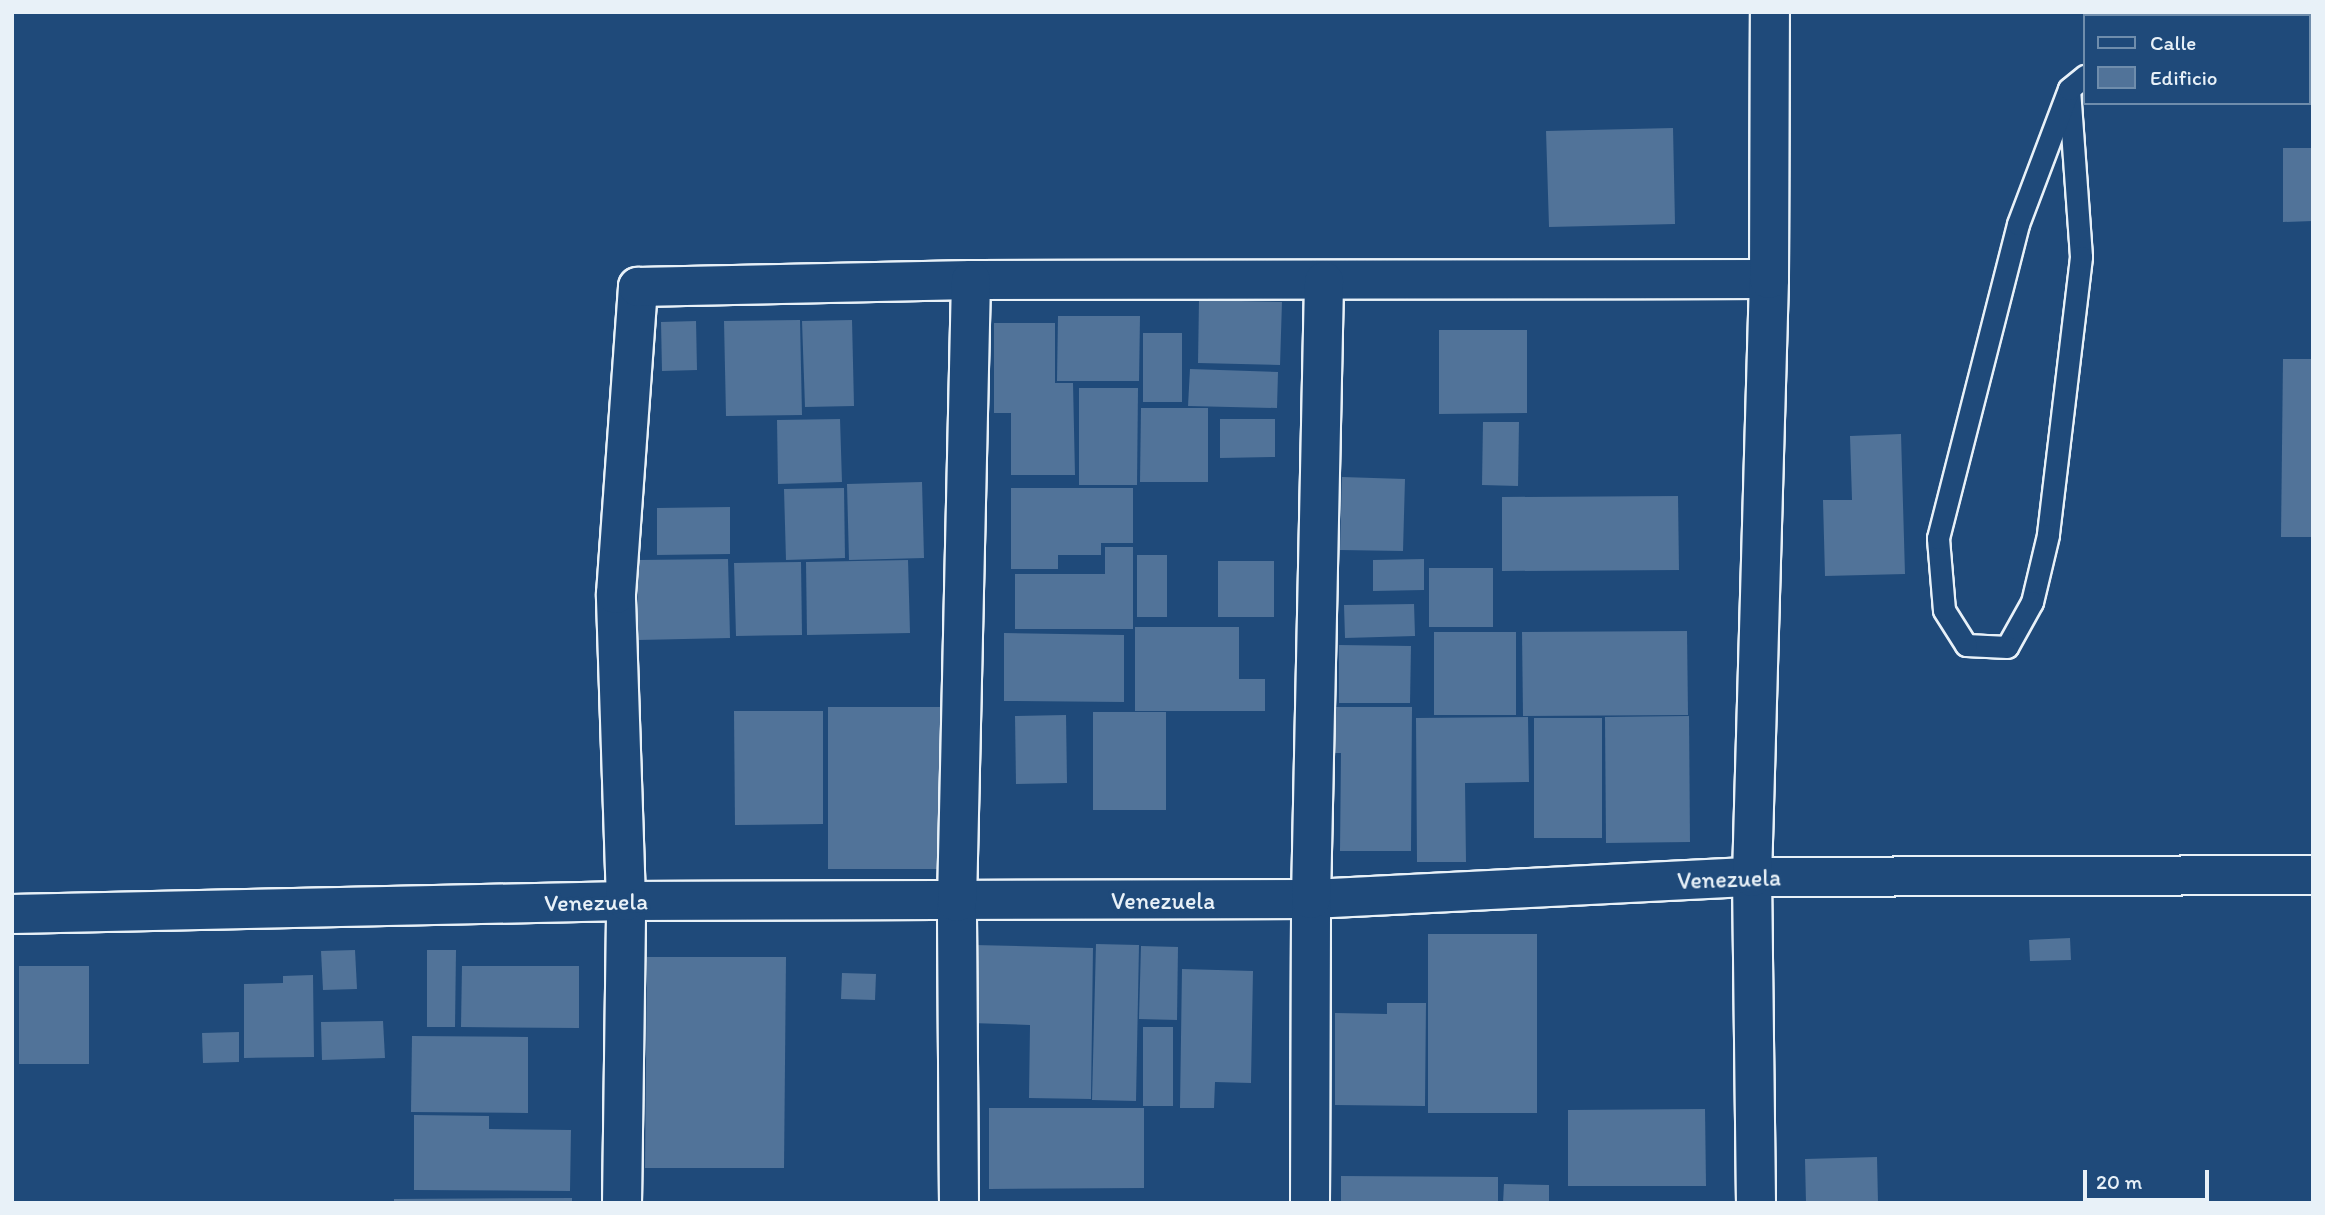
<!DOCTYPE html>
<style>
body{margin:0}
#map{position:relative;width:2325px;height:1215px;overflow:hidden;background:#1f4a7a;font-family:Itim,sans-serif}
div>[style]{position:absolute}
.building>*{inset:0;background:#517399}
.roads{filter:drop-shadow(2px 0 #e8f1f8) drop-shadow(-2px 0 #e8f1f8) drop-shadow(0 2px #e8f1f8) drop-shadow(0 -2px #e8f1f8)}
.lane>*{height:21px;margin:-10.5px;padding:0 10.5px;transform-origin:10.5px;border-radius:10.5px;background:#1f4a7a}
.street>*{height:38px;margin:-19px;padding:0 19px;transform-origin:19px;border-radius:19px;background:#1f4a7a}
span{translate:-50% -50%;white-space:nowrap;text-align:center;line-height:1.15;-webkit-text-stroke:7px #1f4a7a;paint-order:stroke}
.street-label{font-size:24px;color:#e8f1f8}
.frame{position:absolute;inset:0;border:14px solid #e8f1f8;pointer-events:none}
.legend{position:absolute;left:2083px;top:14px;width:228px;height:91px;box-sizing:border-box;background:#1f4a7a;border:2px solid #6f8dac;margin:0;padding:9px 12px;list-style:none;font-size:21px;color:#e8f1f8}
.legend li{display:flex;align-items:center;gap:14px;height:35px}
.legend b{width:35px;border:2px solid #6f8dac}
.scale{position:absolute;left:2083px;top:1170px;width:126px;height:32px;box-sizing:border-box;border:4px solid #e8f1f8;border-top:0;padding-left:9px;font-size:21px;line-height:24px;white-space:nowrap;color:#e8f1f8;-webkit-text-stroke:5px #1f4a7a;paint-order:stroke}
</style>
<div id="map">
<div class="building">
<i style="clip-path:polygon(1673px 128px,1675px 224px,1549px 227px,1546px 131px)"></i>
<i style="clip-path:polygon(2283px 148px,2313px 148px,2313px 221px,2283px 222px)"></i>
<i style="clip-path:polygon(1199px 300px,1282px 302px,1280px 365px,1198px 363px)"></i>
<i style="clip-path:polygon(1058px 316px,1140px 316px,1139px 381px,1057px 381px)"></i>
<i style="clip-path:polygon(800px 320px,802px 415px,726px 416px,724px 321px)"></i>
<i style="clip-path:polygon(852px 320px,854px 406px,805px 407px,802px 321px)"></i>
<i style="clip-path:polygon(696px 321px,697px 370px,662px 371px,661px 322px)"></i>
<i style="clip-path:polygon(994px 323px,1055px 323px,1055px 383px,1073px 383px,1075px 475px,1011px 475px,1011px 413px,994px 413px)"></i>
<i style="clip-path:polygon(1439px 330px,1527px 330px,1527px 413px,1439px 414px)"></i>
<i style="clip-path:polygon(1143px 333px,1182px 333px,1182px 402px,1143px 402px)"></i>
<i style="clip-path:polygon(2283px 359px,2313px 359px,2313px 537px,2281px 537px)"></i>
<i style="clip-path:polygon(1190px 369px,1278px 372px,1277px 408px,1188px 406px)"></i>
<i style="clip-path:polygon(1079px 388px,1138px 388px,1137px 485px,1079px 485px)"></i>
<i style="clip-path:polygon(1141px 408px,1208px 408px,1208px 482px,1140px 482px)"></i>
<i style="clip-path:polygon(840px 419px,842px 482px,778px 484px,777px 420px)"></i>
<i style="clip-path:polygon(1220px 419px,1275px 419px,1275px 457px,1220px 458px)"></i>
<i style="clip-path:polygon(1483px 422px,1519px 422px,1518px 486px,1482px 485px)"></i>
<i style="clip-path:polygon(1901px 434px,1905px 574px,1825px 576px,1823px 500px,1852px 500px,1850px 436px)"></i>
<i style="clip-path:polygon(1342px 477px,1405px 479px,1403px 551px,1340px 550px)"></i>
<i style="clip-path:polygon(922px 482px,924px 558px,849px 560px,847px 484px)"></i>
<i style="clip-path:polygon(844px 488px,845px 558px,786px 560px,784px 489px)"></i>
<i style="clip-path:polygon(1011px 488px,1133px 488px,1133px 543px,1101px 543px,1101px 555px,1058px 555px,1058px 569px,1011px 569px)"></i>
<i style="clip-path:polygon(1678px 496px,1679px 570px,1502px 571px,1502px 497px)"></i>
<i style="clip-path:polygon(730px 507px,730px 554px,657px 555px,657px 508px)"></i>
<i style="clip-path:polygon(1105px 547px,1133px 547px,1133px 629px,1015px 629px,1015px 574px,1105px 574px)"></i>
<i style="clip-path:polygon(1137px 555px,1167px 555px,1167px 617px,1137px 617px)"></i>
<i style="clip-path:polygon(728px 559px,730px 638px,638px 640px,637px 560px)"></i>
<i style="clip-path:polygon(1424px 559px,1424px 590px,1373px 591px,1373px 560px)"></i>
<i style="clip-path:polygon(908px 560px,910px 633px,807px 635px,806px 562px)"></i>
<i style="clip-path:polygon(1218px 561px,1274px 561px,1274px 617px,1218px 617px)"></i>
<i style="clip-path:polygon(801px 562px,802px 635px,736px 636px,734px 563px)"></i>
<i style="clip-path:polygon(1429px 568px,1493px 568px,1493px 627px,1429px 627px)"></i>
<i style="clip-path:polygon(1414px 604px,1415px 636px,1345px 638px,1344px 605px)"></i>
<i style="clip-path:polygon(1135px 627px,1239px 627px,1239px 679px,1265px 679px,1265px 711px,1135px 711px)"></i>
<i style="clip-path:polygon(1687px 631px,1688px 715px,1523px 716px,1522px 632px)"></i>
<i style="clip-path:polygon(1434px 632px,1516px 632px,1516px 715px,1434px 715px)"></i>
<i style="clip-path:polygon(1004px 633px,1124px 635px,1124px 702px,1004px 701px)"></i>
<i style="clip-path:polygon(1339px 645px,1411px 646px,1410px 703px,1339px 703px)"></i>
<i style="clip-path:polygon(828px 707px,940px 707px,941px 869px,828px 869px)"></i>
<i style="clip-path:polygon(1335px 707px,1412px 707px,1411px 851px,1340px 851px,1341px 753px,1335px 753px)"></i>
<i style="clip-path:polygon(734px 711px,823px 711px,823px 824px,735px 825px)"></i>
<i style="clip-path:polygon(1093px 712px,1166px 712px,1166px 810px,1093px 810px)"></i>
<i style="clip-path:polygon(1066px 715px,1067px 783px,1016px 784px,1015px 716px)"></i>
<i style="clip-path:polygon(1689px 716px,1690px 842px,1606px 843px,1605px 717px)"></i>
<i style="clip-path:polygon(1528px 717px,1529px 782px,1465px 783px,1466px 862px,1417px 862px,1416px 718px)"></i>
<i style="clip-path:polygon(1534px 718px,1602px 718px,1602px 838px,1534px 838px)"></i>
<i style="clip-path:polygon(1428px 934px,1537px 934px,1537px 1113px,1428px 1113px)"></i>
<i style="clip-path:polygon(2070px 938px,2071px 960px,2030px 961px,2029px 940px)"></i>
<i style="clip-path:polygon(1096px 944px,1139px 945px,1136px 1101px,1092px 1100px)"></i>
<i style="clip-path:polygon(974px 945px,1093px 948px,1091px 1099px,1029px 1098px,1030px 1025px,971px 1023px)"></i>
<i style="clip-path:polygon(1141px 946px,1178px 947px,1177px 1020px,1139px 1019px)"></i>
<i style="clip-path:polygon(355px 950px,357px 989px,323px 990px,321px 951px)"></i>
<i style="clip-path:polygon(427px 950px,456px 950px,455px 1027px,427px 1027px)"></i>
<i style="clip-path:polygon(647px 957px,786px 957px,784px 1168px,645px 1168px)"></i>
<i style="clip-path:polygon(19px 966px,89px 966px,89px 1064px,19px 1064px)"></i>
<i style="clip-path:polygon(462px 966px,579px 966px,579px 1028px,461px 1027px)"></i>
<i style="clip-path:polygon(1182px 969px,1253px 971px,1251px 1083px,1215px 1082px,1214px 1108px,1180px 1108px)"></i>
<i style="clip-path:polygon(842px 973px,876px 974px,875px 1000px,841px 999px)"></i>
<i style="clip-path:polygon(313px 975px,314px 1057px,244px 1058px,244px 984px,283px 983px,283px 976px)"></i>
<i style="clip-path:polygon(1387px 1003px,1426px 1003px,1425px 1106px,1335px 1105px,1335px 1013px,1387px 1014px)"></i>
<i style="clip-path:polygon(383px 1021px,385px 1058px,322px 1060px,321px 1022px)"></i>
<i style="clip-path:polygon(1143px 1027px,1173px 1027px,1173px 1106px,1143px 1106px)"></i>
<i style="clip-path:polygon(239px 1032px,239px 1062px,203px 1063px,202px 1033px)"></i>
<i style="clip-path:polygon(412px 1036px,528px 1037px,528px 1113px,411px 1112px)"></i>
<i style="clip-path:polygon(989px 1108px,1144px 1108px,1144px 1188px,989px 1189px)"></i>
<i style="clip-path:polygon(1705px 1109px,1706px 1186px,1568px 1186px,1568px 1110px)"></i>
<i style="clip-path:polygon(414px 1115px,489px 1116px,489px 1129px,571px 1130px,570px 1191px,414px 1190px)"></i>
<i style="clip-path:polygon(1877px 1157px,1878px 1203px,1806px 1203px,1805px 1159px)"></i>
<i style="clip-path:polygon(1341px 1176px,1498px 1177px,1498px 1203px,1341px 1203px)"></i>
<i style="clip-path:polygon(1504px 1184px,1549px 1185px,1549px 1203px,1503px 1203px)"></i>
<i style="clip-path:polygon(572px 1198px,572px 1203px,394px 1203px,394px 1199px)"></i>
</div>
<div class="roads">
<div class="lane">
<i style="left:2309px;top:24px;width:4px"></i>
<i style="left:2069px;top:89px;width:168px;rotate:85.9deg"></i>
<i style="left:2081px;top:257px;width:280px;rotate:96.8deg"></i>
<i style="left:2048px;top:535px;width:69px;rotate:103.4deg"></i>
<i style="left:2032px;top:602px;width:51px;rotate:119.1deg"></i>
<i style="left:2007px;top:647px;width:41px;rotate:-177.2deg"></i>
<i style="left:1966px;top:645px;width:41px;rotate:-122.2deg"></i>
<i style="left:1944px;top:610px;width:72px;rotate:-94.8deg"></i>
<i style="left:1938px;top:538px;width:324px;rotate:-75.7deg"></i>
<i style="left:2018px;top:224px;width:144px;rotate:-69.3deg"></i>
<i style="left:2069px;top:89px;width:21px;rotate:-39deg"></i>
</div>
<div class="street">
<i style="left:12px;top:914px;width:614px;rotate:-1.21deg"></i>
<i style="left:626px;top:901px;width:685px;rotate:-0.17deg"></i>
<i style="left:1311px;top:899px;width:442px;rotate:-2.9deg"></i>
<i style="left:1752px;top:877px;width:561px;rotate:-0.2deg"></i>
<i style="left:622px;top:1203px;width:302px;rotate:-89.2deg"></i>
<i style="left:626px;top:901px;width:307px;rotate:-91.9deg"></i>
<i style="left:616px;top:594px;width:308px;rotate:-85.9deg"></i>
<i style="left:638px;top:287px;width:333px;rotate:-1.2deg"></i>
<i style="left:971px;top:280px;width:798px;rotate:-0.07deg"></i>
<i style="left:959px;top:1203px;width:301px;rotate:-90.4deg"></i>
<i style="left:957px;top:902px;width:622px;rotate:-88.71deg"></i>
<i style="left:1310px;top:1203px;width:304px;rotate:-89.8deg"></i>
<i style="left:1311px;top:899px;width:618px;rotate:-88.79deg"></i>
<i style="left:1756px;top:1203px;width:326px;rotate:-90.7deg"></i>
<i style="left:1752px;top:877px;width:598px;rotate:-88.37deg"></i>
<i style="left:1769px;top:279px;width:267px;rotate:-89.8deg"></i>
</div>
</div>
<div class="street-label">
<span style="left:1729px;top:879px;rotate:-2deg">Venezuela</span>
<span style="left:1163px;top:901px">Venezuela</span>
<span style="left:596px;top:902px;rotate:-1deg">Venezuela</span>
</div>
<div class="frame"></div>
<ul class="legend">
<li><b style="height:9px;background:#1f4a7a"></b>Calle</li>
<li><b style="height:19px;background:#517399"></b>Edificio</li>
</ul>
<div class="scale">20 m</div>
</div>
